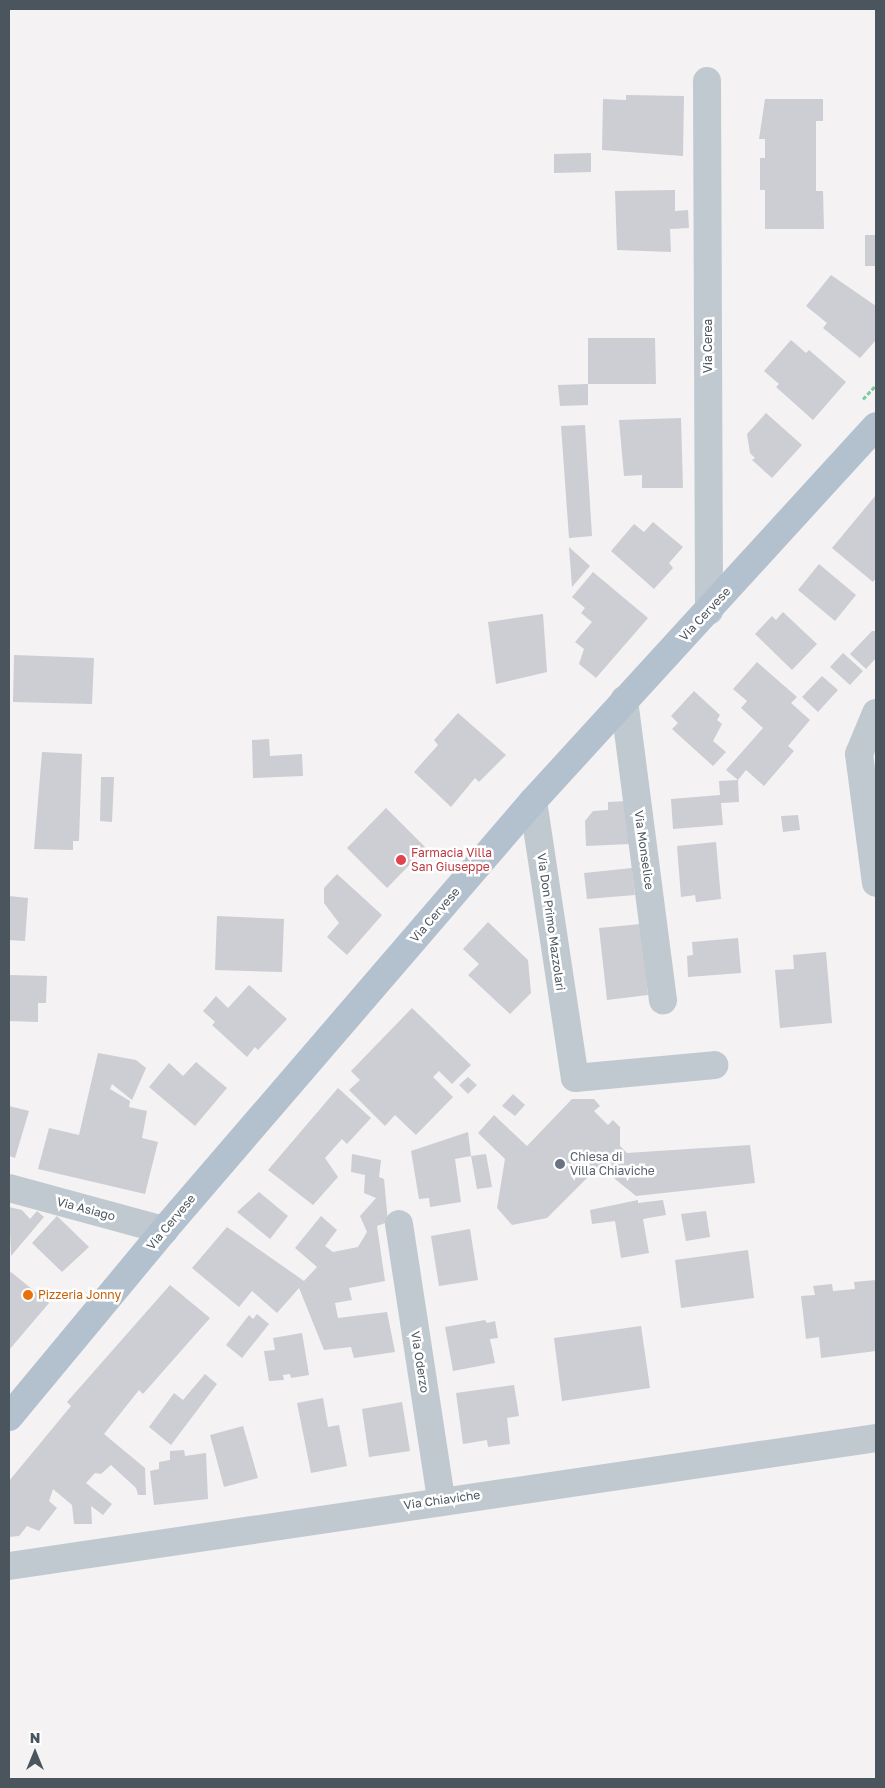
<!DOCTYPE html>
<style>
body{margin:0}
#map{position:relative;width:885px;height:1788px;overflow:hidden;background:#f4f2f2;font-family:"Golos Text",sans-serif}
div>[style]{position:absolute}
.building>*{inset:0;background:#ccced3}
.path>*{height:3px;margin-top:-1.5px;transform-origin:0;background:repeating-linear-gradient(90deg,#7dcba2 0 4px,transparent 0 6.5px)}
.minor>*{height:28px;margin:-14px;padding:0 14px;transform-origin:14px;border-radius:14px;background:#c0c9cf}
.major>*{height:28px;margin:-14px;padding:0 14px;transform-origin:14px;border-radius:14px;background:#b3c1ce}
.dots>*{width:14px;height:14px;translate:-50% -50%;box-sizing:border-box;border:2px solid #fff;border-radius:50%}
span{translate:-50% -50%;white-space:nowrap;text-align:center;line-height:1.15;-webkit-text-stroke:5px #fff;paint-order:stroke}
.street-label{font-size:12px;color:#4a555e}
.health-label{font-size:12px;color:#be3a42}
.left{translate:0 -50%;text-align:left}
.worship-label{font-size:12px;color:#5b616d}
.food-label{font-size:12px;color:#c56008}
.frame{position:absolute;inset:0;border:10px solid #4a555e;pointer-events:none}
.north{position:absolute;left:10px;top:1728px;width:50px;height:50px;-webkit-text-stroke:4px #fff;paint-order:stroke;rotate:0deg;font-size:14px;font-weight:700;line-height:20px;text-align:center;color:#4a555e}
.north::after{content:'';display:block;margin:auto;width:18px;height:22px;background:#4a555e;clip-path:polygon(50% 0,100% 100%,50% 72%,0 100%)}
</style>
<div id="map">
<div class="building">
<i style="clip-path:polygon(626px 95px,684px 96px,683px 156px,602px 150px,603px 99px,626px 100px)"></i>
<i style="clip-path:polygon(765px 99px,823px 99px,823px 121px,816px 121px,816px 191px,823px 191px,824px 229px,765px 229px,765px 190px,760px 190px,760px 158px,765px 158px,765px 139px,759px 139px)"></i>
<i style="clip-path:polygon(591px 153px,591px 172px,554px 173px,554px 154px)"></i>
<i style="clip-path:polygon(675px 190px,675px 211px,688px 210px,689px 228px,670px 229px,671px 252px,617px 250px,615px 191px)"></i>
<i style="clip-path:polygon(865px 235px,876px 235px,876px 266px,865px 266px)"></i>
<i style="clip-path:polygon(831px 275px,876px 306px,876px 340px,860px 358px,823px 328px,827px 323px,806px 306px)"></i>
<i style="clip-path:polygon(588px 338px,655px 338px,656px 384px,588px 384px)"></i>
<i style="clip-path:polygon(791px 340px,806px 353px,809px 350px,846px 382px,813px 420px,776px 387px,779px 384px,764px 371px)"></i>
<i style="clip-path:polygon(588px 384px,588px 405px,560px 406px,558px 385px)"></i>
<i style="clip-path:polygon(766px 413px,802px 445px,772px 478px,752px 460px,755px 458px,750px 453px,747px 434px)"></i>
<i style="clip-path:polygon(681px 418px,683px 488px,642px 488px,642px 475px,624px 476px,619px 420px)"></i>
<i style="clip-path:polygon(585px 425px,592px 536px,569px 538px,561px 426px)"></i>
<i style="clip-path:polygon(876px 495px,876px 578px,873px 582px,832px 548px)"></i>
<i style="clip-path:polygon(653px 522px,683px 547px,669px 563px,673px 568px,654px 589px,611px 551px,634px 524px,644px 532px)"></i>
<i style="clip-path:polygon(569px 547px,590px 566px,572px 587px)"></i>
<i style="clip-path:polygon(819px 564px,856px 595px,835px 621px,798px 590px)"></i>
<i style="clip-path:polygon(593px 572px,648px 618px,596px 678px,579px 664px,584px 649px,575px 642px,592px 622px,581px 613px,585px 608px,572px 597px)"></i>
<i style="clip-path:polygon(783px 612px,817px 644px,792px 670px,755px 634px,772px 616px,776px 620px)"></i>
<i style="clip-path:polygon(543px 614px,547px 672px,496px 684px,488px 622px)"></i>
<i style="clip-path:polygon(872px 631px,876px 631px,876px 658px,866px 669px,850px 654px)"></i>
<i style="clip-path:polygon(843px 653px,863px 671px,850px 685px,830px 667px)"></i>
<i style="clip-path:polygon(14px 655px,94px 658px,92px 704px,13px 702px)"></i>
<i style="clip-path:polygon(757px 662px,797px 697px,791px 703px,810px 720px,788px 746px,794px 751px,764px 786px,746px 770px,738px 780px,726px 770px,763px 728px,741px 708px,747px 701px,733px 689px)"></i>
<i style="clip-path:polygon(822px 676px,838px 690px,818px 712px,802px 697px)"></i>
<i style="clip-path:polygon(694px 691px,720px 715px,717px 720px,722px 724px,713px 741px,726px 752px,713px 766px,672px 729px,678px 723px,671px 716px)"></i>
<i style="clip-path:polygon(458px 713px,506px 755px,479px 782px,475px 778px,451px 807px,414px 772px,438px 745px,434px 740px)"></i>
<i style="clip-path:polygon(269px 739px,270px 756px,302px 754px,303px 776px,253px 778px,252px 740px)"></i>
<i style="clip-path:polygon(42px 752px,82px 754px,79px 841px,73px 841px,73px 850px,34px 849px)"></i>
<i style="clip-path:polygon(101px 777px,114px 777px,112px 822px,100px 821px)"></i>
<i style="clip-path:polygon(738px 780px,739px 802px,721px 803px,723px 825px,673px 829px,671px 799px,720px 795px,719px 781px)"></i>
<i style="clip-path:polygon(628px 801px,630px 844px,586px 846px,585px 821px,593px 811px,608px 810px,608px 802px)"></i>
<i style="clip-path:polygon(386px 808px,426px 848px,387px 888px,347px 848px)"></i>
<i style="clip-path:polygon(798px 815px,800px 830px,783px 832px,781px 816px)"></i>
<i style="clip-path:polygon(716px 842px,721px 899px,696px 902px,695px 895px,681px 897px,677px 846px)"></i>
<i style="clip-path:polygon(632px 868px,635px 895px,587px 899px,584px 873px)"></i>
<i style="clip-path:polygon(337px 874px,382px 915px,347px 955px,327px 937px,339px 923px,324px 903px,324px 888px)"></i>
<i style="clip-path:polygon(9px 896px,28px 898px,25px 941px,9px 940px)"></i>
<i style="clip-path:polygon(217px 916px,284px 919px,282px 972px,215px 970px)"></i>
<i style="clip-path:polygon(488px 922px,528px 960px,531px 993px,510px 1014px,468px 975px,479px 964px,463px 949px)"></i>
<i style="clip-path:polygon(641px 924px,648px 995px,607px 1000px,599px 928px)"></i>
<i style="clip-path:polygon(738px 938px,741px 973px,688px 977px,687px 956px,693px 955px,692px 942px)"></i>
<i style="clip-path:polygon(826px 952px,832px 1023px,780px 1028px,775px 970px,794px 969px,793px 955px)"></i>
<i style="clip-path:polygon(9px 975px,47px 976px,46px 1003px,38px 1003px,38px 1022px,9px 1021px)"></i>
<i style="clip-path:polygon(249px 985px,287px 1019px,258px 1050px,255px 1047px,247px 1057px,212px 1025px,215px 1022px,203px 1011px,216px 996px,228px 1008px)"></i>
<i style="clip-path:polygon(412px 1008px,471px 1065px,452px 1084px,439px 1071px,433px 1077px,453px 1097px,416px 1135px,395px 1115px,385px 1126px,349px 1090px,360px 1080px,351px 1071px)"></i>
<i style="clip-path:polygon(98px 1053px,136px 1060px,146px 1068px,132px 1100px,112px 1084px,110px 1089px,130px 1101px,129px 1107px,147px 1111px,142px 1138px,158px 1142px,145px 1194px,38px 1169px,49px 1128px,79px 1135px)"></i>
<i style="clip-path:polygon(196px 1062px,227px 1088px,195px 1126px,149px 1087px,169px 1063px,183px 1076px)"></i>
<i style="clip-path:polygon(468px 1077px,477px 1085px,468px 1094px,459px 1085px)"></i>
<i style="clip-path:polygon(338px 1088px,371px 1118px,347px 1144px,342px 1139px,325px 1158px,338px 1177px,313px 1205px,268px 1170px)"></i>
<i style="clip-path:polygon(513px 1094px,525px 1105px,515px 1116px,502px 1106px)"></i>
<i style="clip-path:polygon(572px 1099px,594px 1099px,600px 1106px,594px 1111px,608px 1125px,613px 1120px,620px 1127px,620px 1146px,627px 1153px,750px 1145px,755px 1183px,636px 1196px,599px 1166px,547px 1218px,512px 1225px,497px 1208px,505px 1159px,478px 1133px,494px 1115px,527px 1146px)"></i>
<i style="clip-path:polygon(9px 1106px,29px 1111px,15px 1158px,9px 1156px)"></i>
<i style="clip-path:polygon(468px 1132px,471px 1156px,455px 1159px,461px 1202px,430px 1207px,429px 1198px,419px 1199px,411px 1151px)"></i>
<i style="clip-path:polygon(352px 1154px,381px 1160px,379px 1177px,384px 1179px,388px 1222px,377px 1226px,385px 1281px,349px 1288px,352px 1300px,335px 1303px,338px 1318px,387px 1312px,395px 1352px,354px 1358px,351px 1347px,324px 1350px,299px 1288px,277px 1313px,252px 1291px,239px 1307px,192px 1268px,227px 1227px,304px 1281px,317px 1267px,295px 1248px,321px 1216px,337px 1230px,325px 1246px,333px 1252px,358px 1247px,367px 1232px,360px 1216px,376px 1198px,364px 1193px,365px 1175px,351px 1172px)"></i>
<i style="clip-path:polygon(486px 1154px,492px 1187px,477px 1189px,471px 1156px)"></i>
<i style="clip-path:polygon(259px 1192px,288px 1216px,270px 1239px,237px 1212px)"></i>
<i style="clip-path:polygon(638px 1200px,638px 1203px,663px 1200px,666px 1215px,643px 1219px,649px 1253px,621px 1258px,615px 1221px,592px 1224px,590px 1210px)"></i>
<i style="clip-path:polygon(9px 1207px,22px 1210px,30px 1219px,37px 1211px,44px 1217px,11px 1256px)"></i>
<i style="clip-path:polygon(706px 1211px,710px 1237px,686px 1241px,681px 1214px)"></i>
<i style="clip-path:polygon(57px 1216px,89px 1247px,62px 1272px,32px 1243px)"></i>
<i style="clip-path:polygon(470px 1229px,478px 1280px,439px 1286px,431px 1236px)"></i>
<i style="clip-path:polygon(748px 1250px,754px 1298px,681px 1308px,675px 1260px)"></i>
<i style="clip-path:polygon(11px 1272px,49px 1303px,9px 1350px,9px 1274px)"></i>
<i style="clip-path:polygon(876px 1280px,876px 1351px,821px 1358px,819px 1337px,806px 1339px,801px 1296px,815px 1295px,813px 1286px,832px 1284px,833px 1291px,855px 1289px,854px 1282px)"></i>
<i style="clip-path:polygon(170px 1285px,210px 1318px,143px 1394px,139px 1390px,104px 1434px,145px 1468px,146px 1495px,138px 1495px,136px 1488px,111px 1465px,101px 1474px,95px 1473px,86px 1483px,112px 1504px,103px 1515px,91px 1506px,92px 1524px,74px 1524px,72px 1505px,53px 1489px,49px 1501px,57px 1508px,39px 1531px,27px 1526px,19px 1536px,9px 1537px,9px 1481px,71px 1406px,67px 1402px)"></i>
<i style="clip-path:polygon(257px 1314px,269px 1324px,242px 1358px,226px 1345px,249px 1315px,253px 1319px)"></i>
<i style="clip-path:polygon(485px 1320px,487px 1323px,495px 1321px,498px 1338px,490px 1339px,495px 1363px,453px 1371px,445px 1327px)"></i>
<i style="clip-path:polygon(641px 1326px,650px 1388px,562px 1401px,554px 1338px)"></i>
<i style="clip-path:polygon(302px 1333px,309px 1375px,291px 1378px,290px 1374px,283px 1375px,284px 1380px,269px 1381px,264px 1351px,275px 1350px,273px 1338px)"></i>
<i style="clip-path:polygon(205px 1374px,217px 1384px,171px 1445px,149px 1427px,174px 1393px,183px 1400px)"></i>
<i style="clip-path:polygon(514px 1385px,519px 1416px,507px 1418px,510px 1444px,488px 1447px,487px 1440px,463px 1444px,456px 1393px)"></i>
<i style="clip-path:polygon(323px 1398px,328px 1427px,339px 1425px,347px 1466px,311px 1473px,297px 1403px)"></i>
<i style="clip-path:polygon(402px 1402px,410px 1451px,369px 1457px,362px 1409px)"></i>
<i style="clip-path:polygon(243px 1426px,258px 1478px,224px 1487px,210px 1435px)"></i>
<i style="clip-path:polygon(184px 1450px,185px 1456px,206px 1453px,208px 1499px,154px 1505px,150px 1471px,159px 1469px,159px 1462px,170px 1460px,170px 1451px)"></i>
</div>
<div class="path">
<i style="left:863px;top:399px;width:19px;rotate:-47deg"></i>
</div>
<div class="minor">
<i style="left:707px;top:81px;width:530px;rotate:89.78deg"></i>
<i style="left:624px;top:700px;width:303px;rotate:82.6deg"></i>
<i style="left:876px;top:713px;width:44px;rotate:112.5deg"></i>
<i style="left:859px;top:754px;width:130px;rotate:82.5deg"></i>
<i style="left:533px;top:801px;width:280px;rotate:81.4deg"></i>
<i style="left:575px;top:1078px;width:140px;rotate:-5.3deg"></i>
<i style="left:9px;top:1188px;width:161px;rotate:15.2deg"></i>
<i style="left:399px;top:1224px;width:279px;rotate:81.3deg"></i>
<i style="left:9px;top:1566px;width:876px;rotate:-8.4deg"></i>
</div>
<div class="major">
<i style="left:9px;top:1417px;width:243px;rotate:-50.3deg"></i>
<i style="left:164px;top:1230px;width:566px;rotate:-49.3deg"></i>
<i style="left:533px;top:801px;width:508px;rotate:-47.55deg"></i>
</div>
<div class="dots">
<i style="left:401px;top:860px;background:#e0444e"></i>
<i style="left:560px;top:1164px;background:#6b7280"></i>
<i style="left:28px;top:1295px;background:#e8710a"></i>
</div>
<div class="street-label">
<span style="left:708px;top:346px;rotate:-90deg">Via Cerea</span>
<span style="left:705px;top:614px;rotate:-47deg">Via Cervese</span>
<span style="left:644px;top:850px;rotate:82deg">Via Monselice</span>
<span style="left:435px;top:915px;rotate:-49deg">Via Cervese</span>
<span style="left:551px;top:922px;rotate:82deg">Via Don Primo Mazzolari</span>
<span style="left:86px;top:1209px;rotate:15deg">Via Asiago</span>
<span style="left:171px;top:1222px;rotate:-50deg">Via Cervese</span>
<span style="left:420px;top:1362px;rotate:81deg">Via Oderzo</span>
<span style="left:442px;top:1500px;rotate:-8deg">Via Chiaviche</span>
</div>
<div class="health-label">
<span class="left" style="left:411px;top:860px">Farmacia Villa<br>San Giuseppe</span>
</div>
<div class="worship-label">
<span class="left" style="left:570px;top:1164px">Chiesa di<br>Villa Chiaviche</span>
</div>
<div class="food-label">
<span class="left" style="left:38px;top:1295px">Pizzeria Jonny</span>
</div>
<div class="frame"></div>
<div class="north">N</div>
</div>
